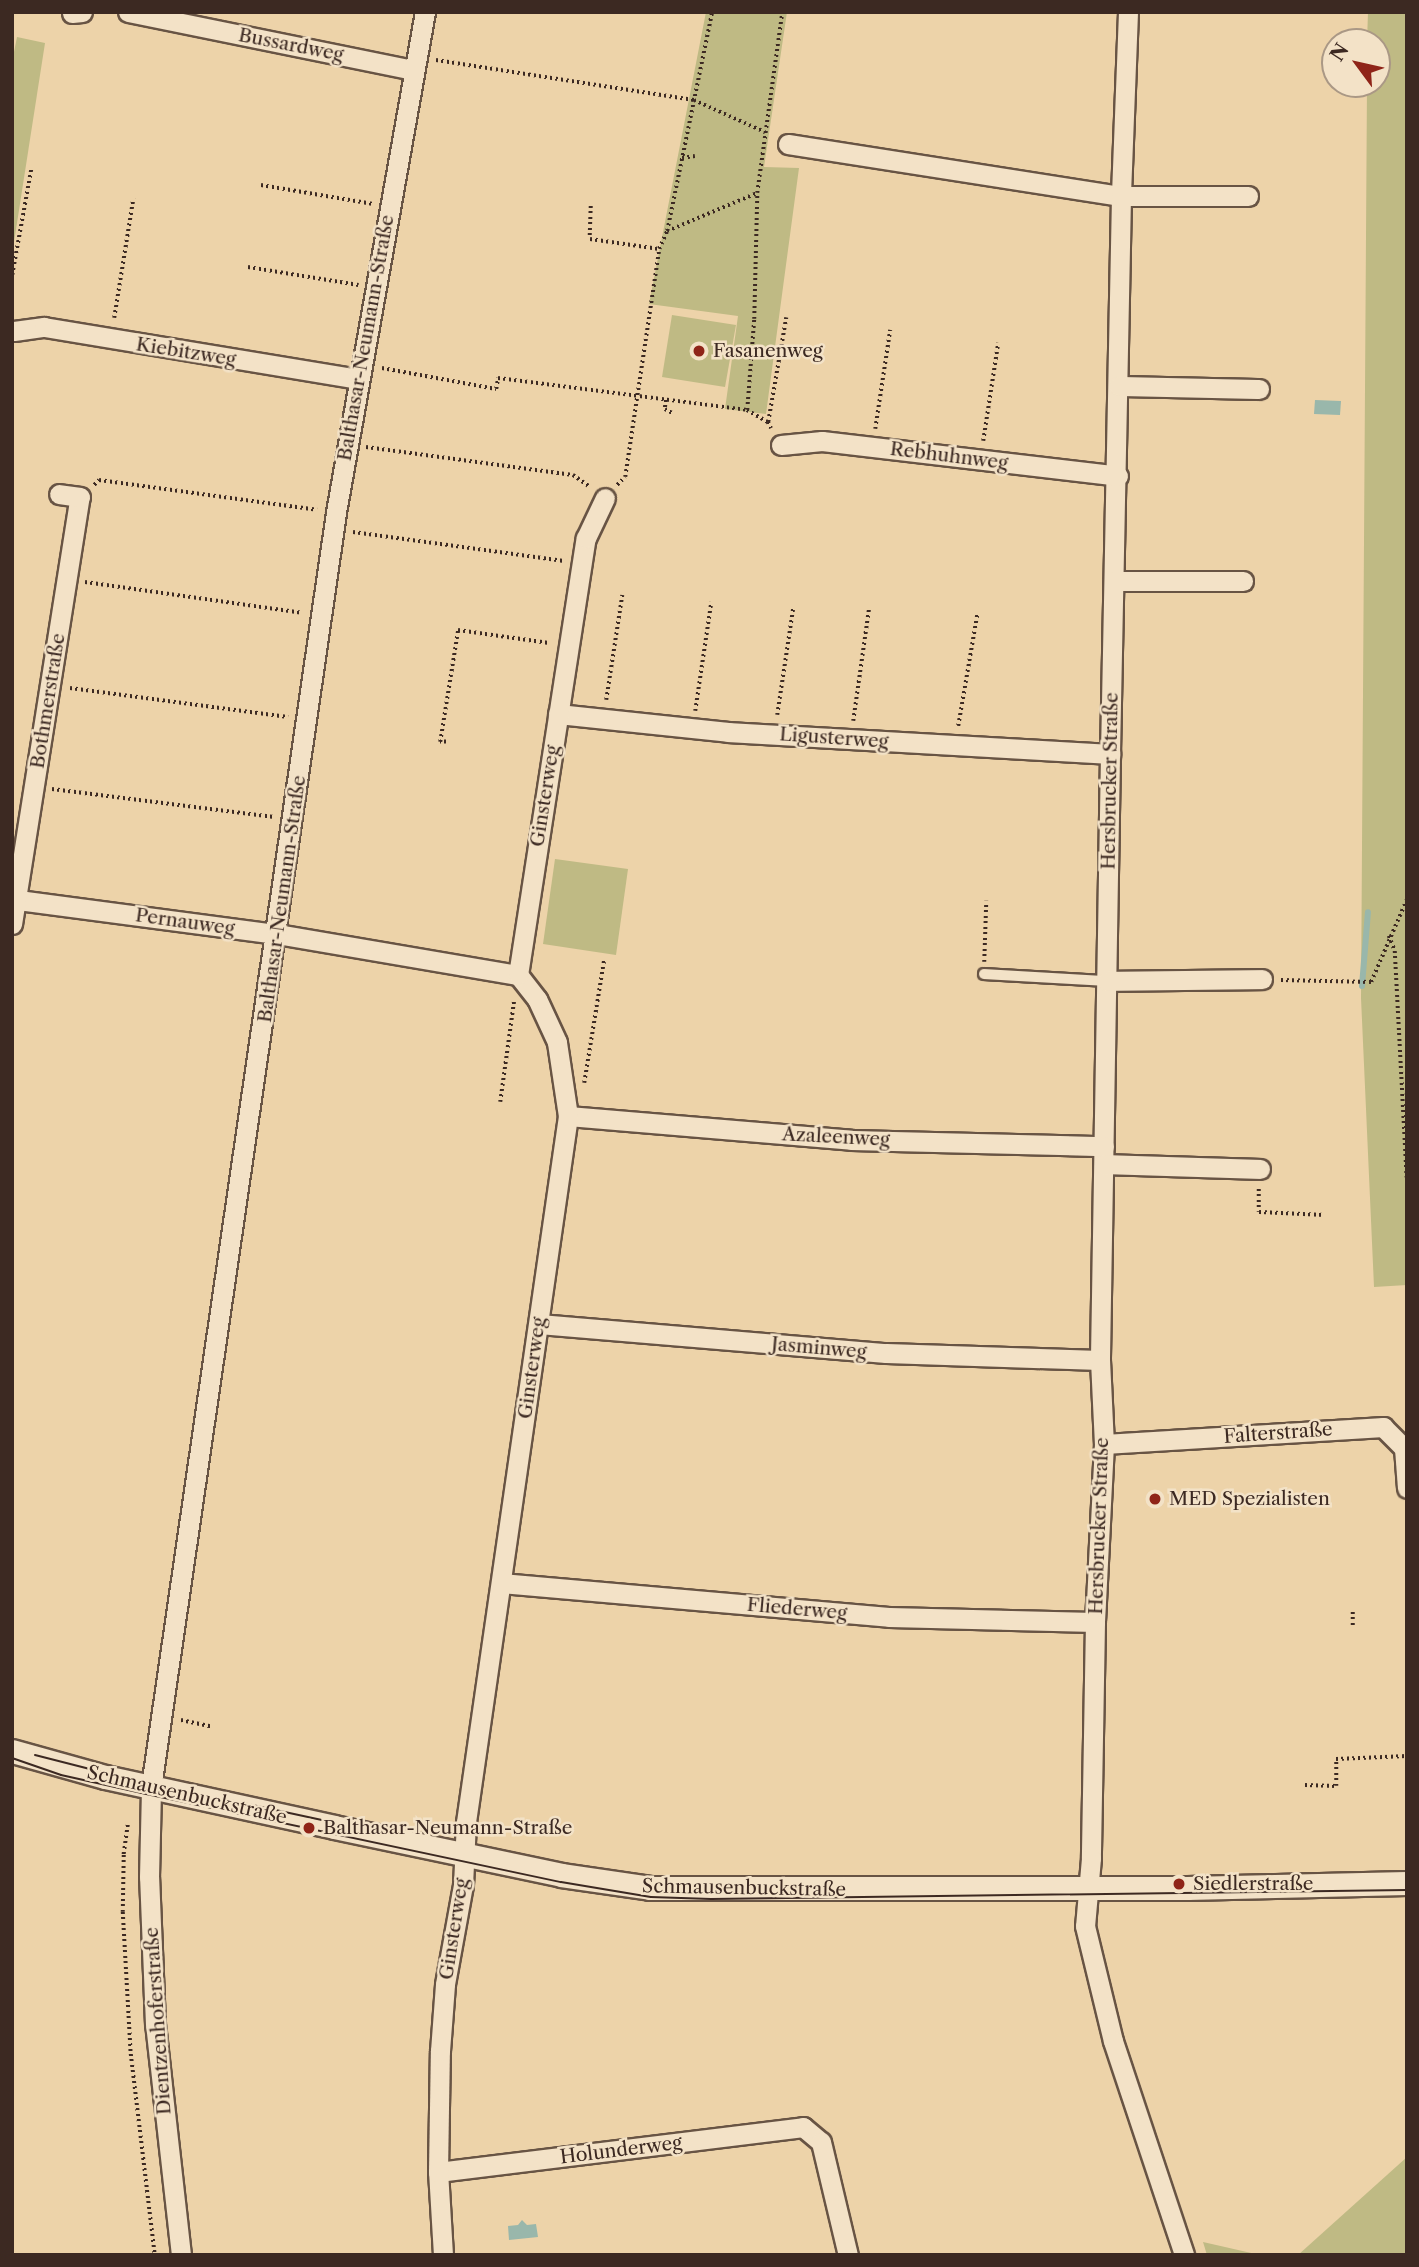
<!DOCTYPE html>
<meta charset="utf-8">
<style>
body{margin:0}
#map{position:relative;width:1419px;height:2267px;overflow:hidden;background:#edd3a9;font-family:"Libre Caslon Text",serif}
div>[style]{position:absolute}
.green>*{inset:0;background:#bfba84}
.water>*{inset:0;background:#99b7ab}
.stream>*{height:6px;margin:-3px;padding:0 3px;transform-origin:3px;border-radius:3px;background:#99b7ab}
.path>*{height:3.5px;margin-top:-1.75px;transform-origin:0;background:repeating-linear-gradient(90deg,#3c2922 0 2px,transparent 0 5.5px)}
.roads{filter:drop-shadow(2px 0 #685444) drop-shadow(-2px 0 #685444) drop-shadow(0 2px #685444) drop-shadow(0 -2px #685444)}
.service>*{height:10px;margin:-5px;padding:0 5px;transform-origin:5px;border-radius:5px;background:#f3e2c7}
.minor>*{height:19px;margin:-9.5px;padding:0 9.5px;transform-origin:9.5px;border-radius:9.5px;background:#f3e2c7}
.tertiary>*{height:23px;margin:-11.5px;padding:0 11.5px;transform-origin:11.5px;border-radius:11.5px;background:#f3e2c7}
.tram>*{height:2px;margin:-1px;padding:0 1px;transform-origin:1px;border-radius:1px;background:#3c2922}
.dots>*{width:19px;height:19px;translate:-50% -50%;box-sizing:border-box;border:4px solid #f3e2c7;border-radius:50%}
span{translate:-50% -50%;white-space:nowrap;text-align:center;line-height:1.15;-webkit-text-stroke:5px #f3e2c7;paint-order:stroke}
.street-label{font-size:19px;color:#3c2922}
.poi-label{font-size:19px;color:#3c2922}
.left{translate:0 -50%;text-align:left}
.frame{position:absolute;inset:0;border:14px solid #3c2922;pointer-events:none}
.north{position:absolute;left:1321px;top:28px;width:70px;height:70px;box-sizing:border-box;background:#f3e2c7;border:2px solid #aa9885;border-radius:50%;rotate:303deg;font-size:19px;font-weight:700;line-height:28px;text-align:center;color:#3c2922}
.north::after{content:'';display:block;margin:auto;width:24px;height:32px;background:#8f2418;clip-path:polygon(50% 0,100% 100%,50% 72%,0 100%)}
</style>
<div id="map">
<div class="green">
<i style="clip-path:polygon(706px 12px,787px 12px,764px 167px,799px 168px,766px 414px,725px 409px,738px 316px,649px 304px)"></i>
<i style="clip-path:polygon(1368px 12px,1407px 12px,1407px 1285px,1374px 1287px,1361px 998px,1367px 84px,1377px 84px,1377px 42px,1367px 42px)"></i>
<i style="clip-path:polygon(17px 37px,45px 43px,12px 255px,12px 62px)"></i>
<i style="clip-path:polygon(672px 315px,736px 325px,725px 387px,662px 377px)"></i>
<i style="clip-path:polygon(555px 859px,628px 869px,616px 955px,543px 944px)"></i>
<i style="clip-path:polygon(1407px 2157px,1407px 2255px,1298px 2255px)"></i>
<i style="clip-path:polygon(1203px 2242px,1260px 2255px,1207px 2255px)"></i>
</div>
<div class="water">
<i style="clip-path:polygon(1315px 400px,1341px 401px,1340px 415px,1314px 414px)"></i>
<i style="clip-path:polygon(522px 2220px,527px 2225px,536px 2224px,538px 2237px,509px 2240px,508px 2226px,518px 2225px)"></i>
</div>
<div class="stream">
<i style="left:1362px;top:986px;width:74px;rotate:-85.4deg"></i>
</div>
<div class="path">
<i style="left:436px;top:60px;width:261px;rotate:8.8deg"></i>
<i style="left:694px;top:100px;width:78px;rotate:24.3deg"></i>
<i style="left:682px;top:158px;width:13px;rotate:-9deg"></i>
<i style="left:261px;top:185px;width:114px;rotate:9.6deg"></i>
<i style="left:591px;top:206px;width:33px;rotate:92deg"></i>
<i style="left:590px;top:239px;width:70px;rotate:8.2deg"></i>
<i style="left:667px;top:231px;width:98px;rotate:-22.9deg"></i>
<i style="left:248px;top:267px;width:112px;rotate:9.2deg"></i>
<i style="left:12px;top:275px;width:108px;rotate:-79.8deg"></i>
<i style="left:114px;top:318px;width:121px;rotate:-80.9deg"></i>
<i style="left:382px;top:368px;width:116px;rotate:10.4deg"></i>
<i style="left:496px;top:389px;width:11px;rotate:-80deg"></i>
<i style="left:498px;top:378px;width:251px;rotate:7.3deg"></i>
<i style="left:747px;top:410px;width:24px;rotate:30deg"></i>
<i style="left:768px;top:422px;width:7px;rotate:63deg"></i>
<i style="left:666px;top:400px;width:9px;rotate:96deg"></i>
<i style="left:665px;top:409px;width:10px;rotate:29deg"></i>
<i style="left:747px;top:410px;width:91px;rotate:-85.6deg"></i>
<i style="left:754px;top:319px;width:126px;rotate:-88.6deg"></i>
<i style="left:757px;top:193px;width:183px;rotate:-82.1deg"></i>
<i style="left:768px;top:422px;width:106px;rotate:-80.2deg"></i>
<i style="left:875px;top:429px;width:100px;rotate:-81.4deg"></i>
<i style="left:983px;top:441px;width:99px;rotate:-81.3deg"></i>
<i style="left:366px;top:447px;width:209px;rotate:7.7deg"></i>
<i style="left:573px;top:475px;width:21px;rotate:35deg"></i>
<i style="left:94px;top:485px;width:7px;rotate:-45deg"></i>
<i style="left:99px;top:480px;width:220px;rotate:7.8deg"></i>
<i style="left:617px;top:485px;width:11px;rotate:-45deg"></i>
<i style="left:625px;top:477px;width:231px;rotate:-81.5deg"></i>
<i style="left:659px;top:249px;width:20px;rotate:-66deg"></i>
<i style="left:667px;top:231px;width:224px;rotate:-78.4deg"></i>
<i style="left:353px;top:532px;width:213px;rotate:7.8deg"></i>
<i style="left:85px;top:582px;width:219px;rotate:8.1deg"></i>
<i style="left:70px;top:688px;width:220px;rotate:7.6deg"></i>
<i style="left:606px;top:700px;width:106px;rotate:-81.3deg"></i>
<i style="left:695px;top:711px;width:110px;rotate:-81.6deg"></i>
<i style="left:777px;top:715px;width:108px;rotate:-81.5deg"></i>
<i style="left:853px;top:721px;width:115px;rotate:-82deg"></i>
<i style="left:958px;top:726px;width:113px;rotate:-80.3deg"></i>
<i style="left:446px;top:742px;width:6px;rotate:180deg"></i>
<i style="left:440px;top:742px;width:113px;rotate:-80.9deg"></i>
<i style="left:458px;top:630px;width:92px;rotate:8.1deg"></i>
<i style="left:52px;top:789px;width:224px;rotate:7.2deg"></i>
<i style="left:1389px;top:936px;width:16px;rotate:68deg"></i>
<i style="left:1395px;top:951px;width:227px;rotate:87deg"></i>
<i style="left:984px;top:962px;width:61px;rotate:-88.1deg"></i>
<i style="left:1281px;top:980px;width:90px;rotate:1.3deg"></i>
<i style="left:1371px;top:982px;width:90px;rotate:-66.6deg"></i>
<i style="left:584px;top:1083px;width:125px;rotate:-80.8deg"></i>
<i style="left:500px;top:1102px;width:103px;rotate:-82.2deg"></i>
<i style="left:1259px;top:1189px;width:23px;rotate:90deg"></i>
<i style="left:1259px;top:1212px;width:66px;rotate:2.6deg"></i>
<i style="left:1353px;top:1612px;width:14px;rotate:90deg"></i>
<i style="left:181px;top:1720px;width:30px;rotate:12deg"></i>
<i style="left:1305px;top:1785px;width:31px;rotate:2deg"></i>
<i style="left:1336px;top:1786px;width:27px;rotate:-90deg"></i>
<i style="left:1336px;top:1759px;width:71px;rotate:-2.4deg"></i>
<i style="left:128px;top:1825px;width:30px;rotate:98deg"></i>
<i style="left:124px;top:1855px;width:57px;rotate:91deg"></i>
<i style="left:123px;top:1912px;width:142px;rotate:86.8deg"></i>
<i style="left:131px;top:2054px;width:202px;rotate:83.2deg"></i>
</div>
<div class="roads">
<div class="service">
<i style="left:984px;top:974px;width:123px;rotate:3.3deg"></i>
</div>
<div class="minor">
<i style="left:128px;top:12px;width:291px;rotate:11.5deg"></i>
<i style="left:1128px;top:12px;width:184px;rotate:92.2deg"></i>
<i style="left:1121px;top:196px;width:558px;rotate:91.13deg"></i>
<i style="left:1110px;top:754px;width:606px;rotate:90.95deg"></i>
<i style="left:1100px;top:1360px;width:84px;rotate:87.3deg"></i>
<i style="left:1104px;top:1444px;width:178px;rotate:92.9deg"></i>
<i style="left:1095px;top:1622px;width:236px;rotate:91deg"></i>
<i style="left:1091px;top:1858px;width:68px;rotate:95deg"></i>
<i style="left:1085px;top:1926px;width:118px;rotate:76.3deg"></i>
<i style="left:1113px;top:2041px;width:225px;rotate:71.6deg"></i>
<i style="left:72px;top:13px;width:10px;rotate:-6deg"></i>
<i style="left:788px;top:144px;width:337px;rotate:8.9deg"></i>
<i style="left:1121px;top:196px;width:127px"></i>
<i style="left:14px;top:331px;width:30px;rotate:-8deg"></i>
<i style="left:44px;top:327px;width:318px;rotate:9.4deg"></i>
<i style="left:1119px;top:386px;width:140px;rotate:1.2deg"></i>
<i style="left:781px;top:445px;width:41px;rotate:-5.6deg"></i>
<i style="left:822px;top:441px;width:298px;rotate:6.7deg"></i>
<i style="left:1115px;top:581px;width:128px"></i>
<i style="left:558px;top:714px;width:171px;rotate:6deg"></i>
<i style="left:728px;top:732px;width:383px;rotate:3.3deg"></i>
<i style="left:18px;top:900px;width:261px;rotate:7.5deg"></i>
<i style="left:277px;top:934px;width:244px;rotate:9.7deg"></i>
<i style="left:12px;top:924px;width:432px;rotate:-81deg"></i>
<i style="left:80px;top:497px;width:21px;rotate:-172deg"></i>
<i style="left:1107px;top:981px;width:155px;rotate:-0.7deg"></i>
<i style="left:568px;top:1116px;width:284px;rotate:4.8deg"></i>
<i style="left:851px;top:1140px;width:253px;rotate:1.4deg"></i>
<i style="left:1104px;top:1164px;width:156px;rotate:1.8deg"></i>
<i style="left:539px;top:1324px;width:348px;rotate:4.8deg"></i>
<i style="left:886px;top:1353px;width:214px;rotate:1.9deg"></i>
<i style="left:1104px;top:1444px;width:280px;rotate:-3.5deg"></i>
<i style="left:1383px;top:1427px;width:30px;rotate:45deg"></i>
<i style="left:1404px;top:1448px;width:40px;rotate:85.7deg"></i>
<i style="left:501px;top:1583px;width:389px;rotate:5deg"></i>
<i style="left:889px;top:1617px;width:206px;rotate:1.4deg"></i>
<i style="left:438px;top:2172px;width:368px;rotate:-7deg"></i>
<i style="left:803px;top:2127px;width:23px;rotate:40deg"></i>
<i style="left:821px;top:2142px;width:116px;rotate:76.6deg"></i>
<i style="left:181px;top:2255px;width:232px;rotate:-96.4deg"></i>
<i style="left:155px;top:2024px;width:147px;rotate:-92.3deg"></i>
<i style="left:149px;top:1877px;width:90px;rotate:-88.7deg"></i>
<i style="left:151px;top:1787px;width:1288px;rotate:-81.74deg"></i>
<i style="left:336px;top:512px;width:508px;rotate:-79.91deg"></i>
<i style="left:443px;top:2255px;width:83px;rotate:-93.4deg"></i>
<i style="left:438px;top:2172px;width:121px;rotate:-89.1deg"></i>
<i style="left:440px;top:2051px;width:67px;rotate:-85.7deg"></i>
<i style="left:445px;top:1984px;width:101px;rotate:-79.7deg"></i>
<i style="left:463px;top:1885px;width:63px;rotate:-87.3deg"></i>
<i style="left:466px;top:1822px;width:713px;rotate:-81.78deg"></i>
<i style="left:568px;top:1116px;width:75px;rotate:-98.5deg"></i>
<i style="left:557px;top:1042px;width:47px;rotate:-114.9deg"></i>
<i style="left:537px;top:999px;width:31px;rotate:-128deg"></i>
<i style="left:518px;top:975px;width:442px;rotate:-81.2deg"></i>
<i style="left:586px;top:538px;width:44px;rotate:-64.6deg"></i>
</div>
<div class="tertiary">
<i style="left:12px;top:1751px;width:97px;rotate:15.6deg"></i>
<i style="left:105px;top:1777px;width:234px;rotate:12.3deg"></i>
<i style="left:334px;top:1827px;width:232px;rotate:11.9deg"></i>
<i style="left:561px;top:1875px;width:90px;rotate:8.3deg"></i>
<i style="left:650px;top:1888px;width:537px"></i>
<i style="left:1187px;top:1888px;width:220px;rotate:-1.3deg"></i>
</div>
</div>
<div class="tram">
<i style="left:35px;top:1755px;width:101px;rotate:14.3deg"></i>
<i style="left:12px;top:1758px;width:52px;rotate:19.1deg"></i>
<i style="left:61px;top:1775px;width:92px;rotate:12.5deg"></i>
<i style="left:151px;top:1795px;width:419px;rotate:12deg"></i>
<i style="left:561px;top:1882px;width:91px;rotate:9.5deg"></i>
<i style="left:651px;top:1897px;width:60px;rotate:1.9deg"></i>
<i style="left:711px;top:1899px;width:696px;rotate:-0.74deg"></i>
<i style="left:229px;top:1800px;width:95px;rotate:12.1deg"></i>
</div>
<div class="dots">
<i style="left:699px;top:351px;background:#8f2418"></i>
<i style="left:1155px;top:1499px;background:#8f2418"></i>
<i style="left:309px;top:1828px;background:#8f2418"></i>
<i style="left:1179px;top:1884px;background:#8f2418"></i>
</div>
<div class="street-label">
<span style="left:291px;top:45px;rotate:11deg">Bussardweg</span>
<span style="left:366px;top:338px;rotate:-80deg">Balthasar-Neumann-Straße</span>
<span style="left:186px;top:352px;rotate:9deg">Kiebitzweg</span>
<span style="left:949px;top:456px;rotate:7deg">Rebhuhnweg</span>
<span style="left:48px;top:701px;rotate:-81deg">Bothmerstraße</span>
<span style="left:834px;top:738px;rotate:4deg">Ligusterweg</span>
<span style="left:1110px;top:781px;rotate:-89deg">Hersbrucker Straße</span>
<span style="left:545px;top:796px;rotate:-81deg">Ginsterweg</span>
<span style="left:282px;top:899px;rotate:-82deg">Balthasar-Neumann-Straße</span>
<span style="left:185px;top:922px;rotate:8deg">Pernauweg</span>
<span style="left:836px;top:1137px;rotate:3deg">Azaleenweg</span>
<span style="left:819px;top:1348px;rotate:5deg">Jasminweg</span>
<span style="left:532px;top:1368px;rotate:-82deg">Ginsterweg</span>
<span style="left:1278px;top:1433px;rotate:-4deg">Falterstraße</span>
<span style="left:1099px;top:1526px;rotate:-88deg">Hersbrucker Straße</span>
<span style="left:797px;top:1609px;rotate:5deg">Fliederweg</span>
<span style="left:187px;top:1795px;rotate:13deg">Schmausenbuckstraße</span>
<span style="left:744px;top:1888px;rotate:1deg">Schmausenbuckstraße</span>
<span style="left:454px;top:1929px;rotate:-81deg">Ginsterweg</span>
<span style="left:158px;top:2021px;rotate:-94deg">Dientzenhoferstraße</span>
<span style="left:621px;top:2150px;rotate:-7deg">Holunderweg</span>
</div>
<div class="poi-label">
<span class="left" style="left:713px;top:351px">Fasanenweg</span>
<span class="left" style="left:1169px;top:1499px">MED Spezialisten</span>
<span class="left" style="left:323px;top:1828px">Balthasar-Neumann-Straße</span>
<span class="left" style="left:1193px;top:1884px">Siedlerstraße</span>
</div>
<div class="frame"></div>
<div class="north">N</div>
</div>
